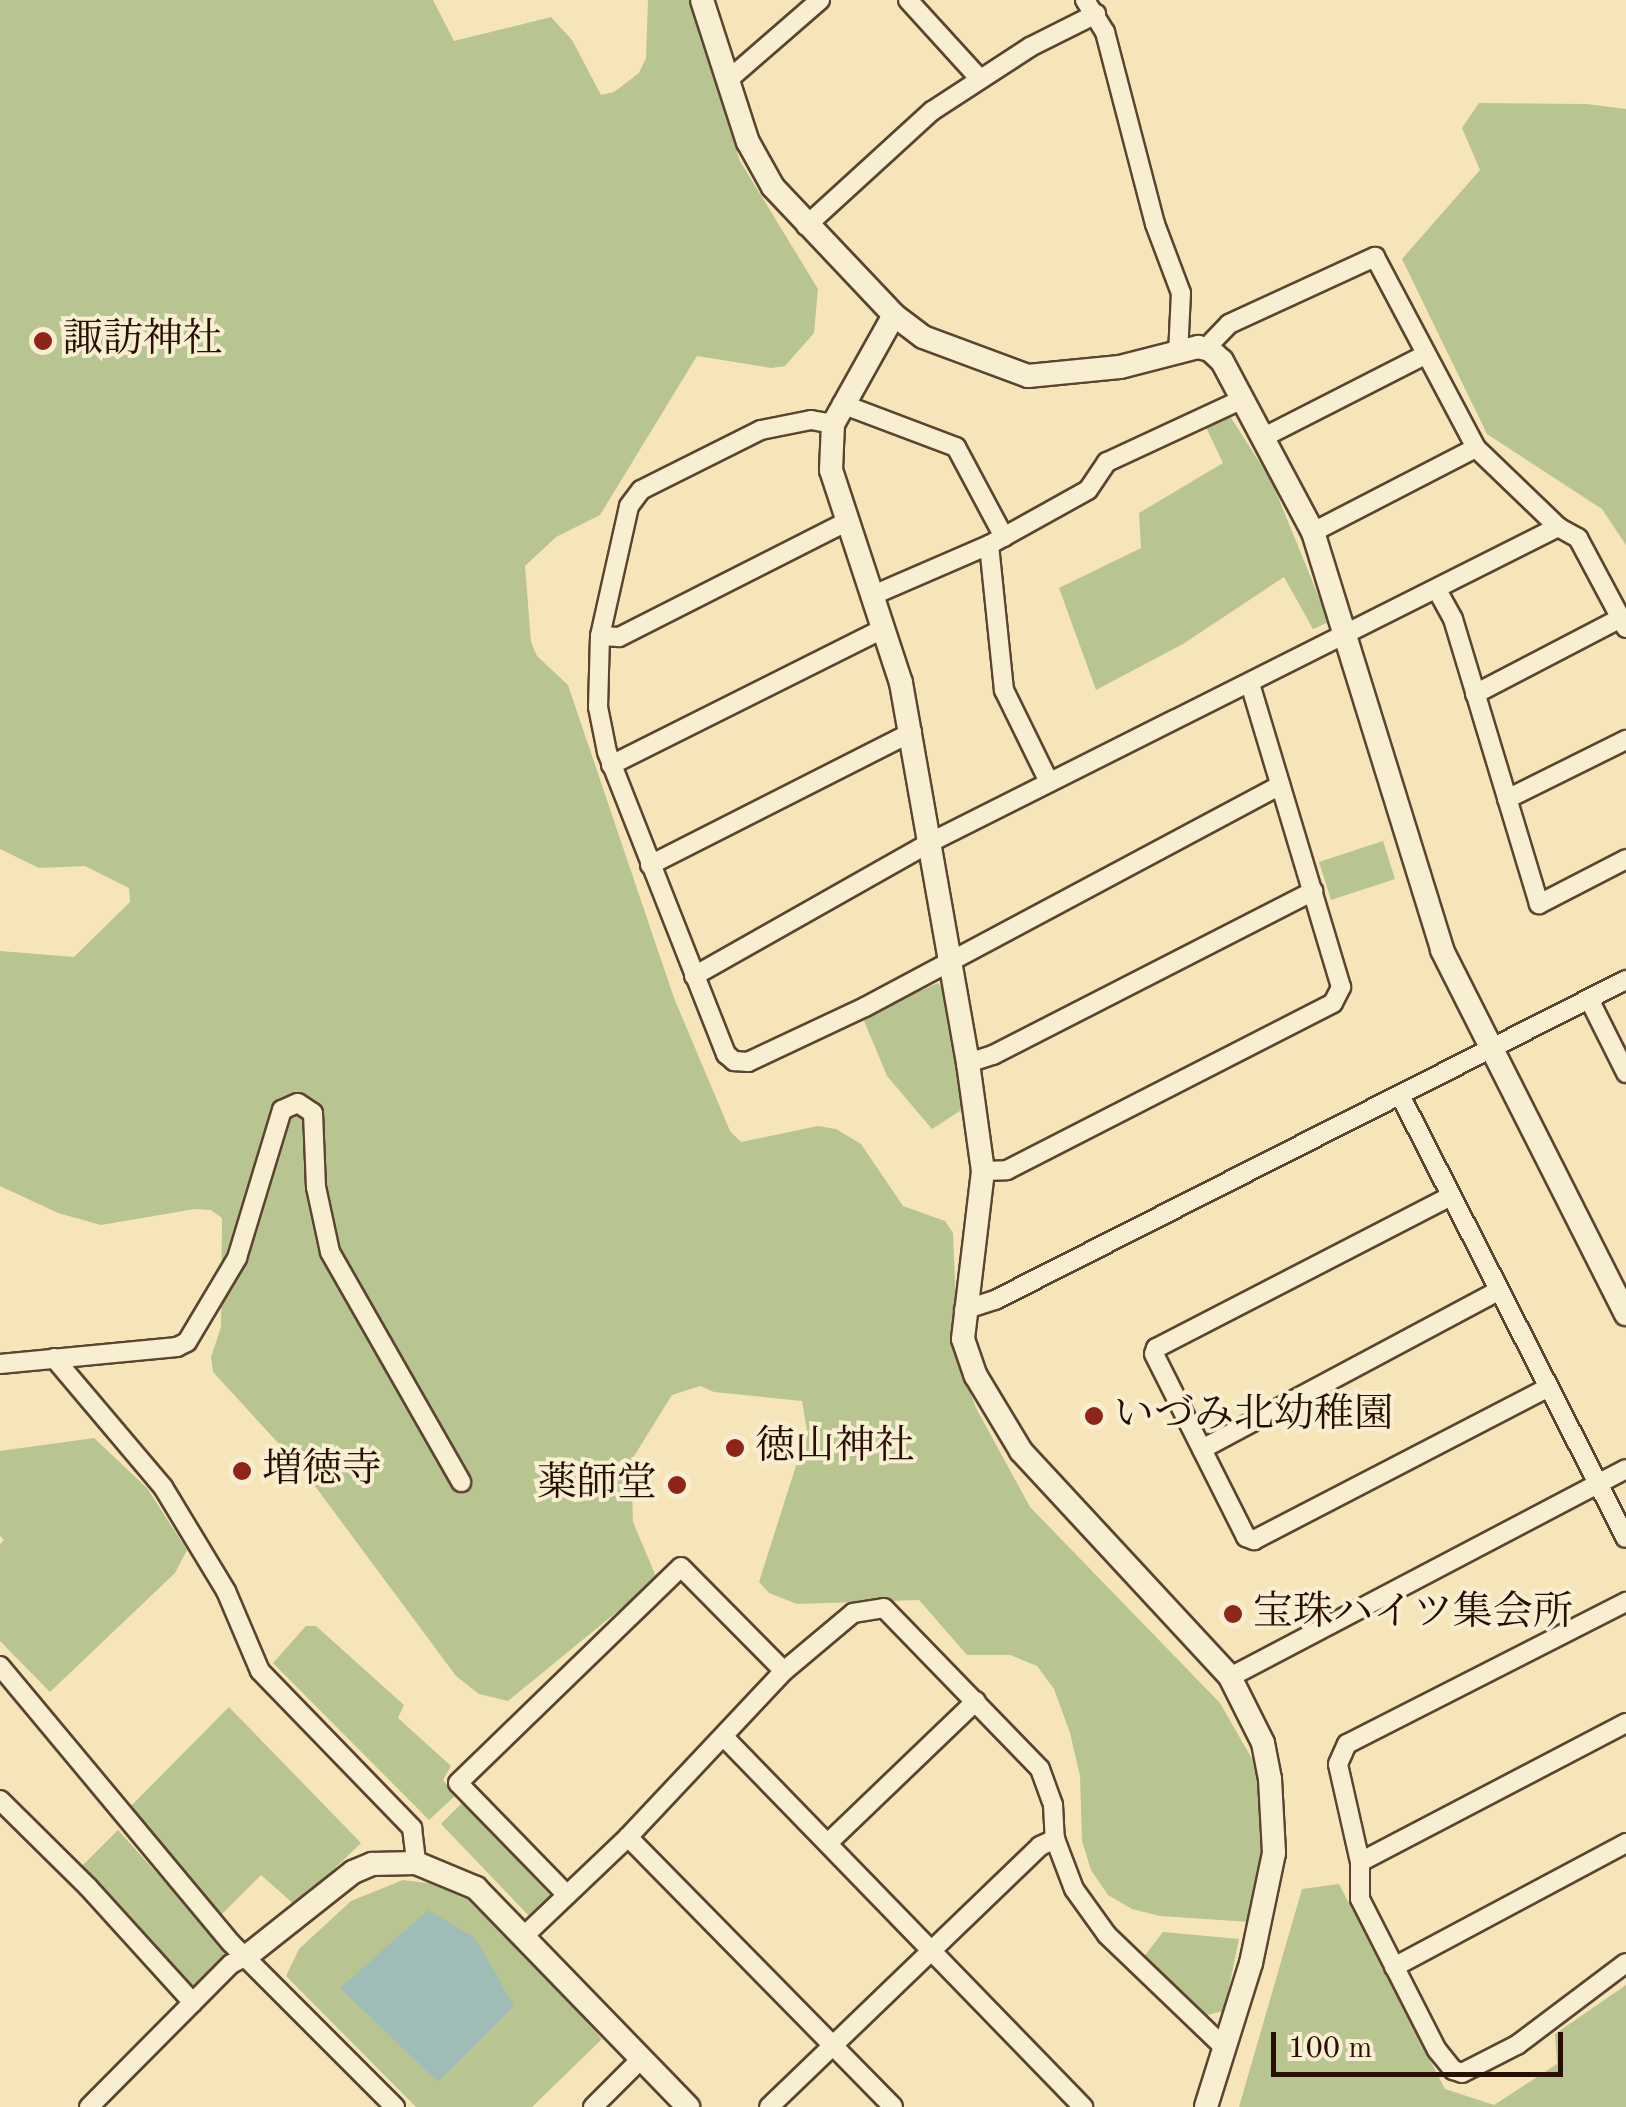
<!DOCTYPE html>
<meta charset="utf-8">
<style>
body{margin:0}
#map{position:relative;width:1626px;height:2107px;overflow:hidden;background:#f5e5b8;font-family:"Old Standard TT","Noto Serif JP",serif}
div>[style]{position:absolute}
.green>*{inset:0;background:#b9c590}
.water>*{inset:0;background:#9fbdb7}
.roads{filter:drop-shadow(2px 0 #5c4430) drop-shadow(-2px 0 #5c4430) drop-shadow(0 2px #5c4430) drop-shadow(0 -2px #5c4430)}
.street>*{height:18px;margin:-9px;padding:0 9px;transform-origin:9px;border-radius:9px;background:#f8eed1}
.secondary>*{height:22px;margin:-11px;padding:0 11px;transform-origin:11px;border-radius:11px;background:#f8eed1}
.dots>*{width:28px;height:28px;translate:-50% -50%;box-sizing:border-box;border:5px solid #f8eed1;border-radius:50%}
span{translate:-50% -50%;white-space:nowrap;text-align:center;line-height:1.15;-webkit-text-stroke:8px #f8eed1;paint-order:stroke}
.poi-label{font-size:40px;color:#290e02}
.left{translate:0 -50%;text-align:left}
.right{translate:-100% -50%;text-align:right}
.scale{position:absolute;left:1271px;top:2032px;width:292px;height:45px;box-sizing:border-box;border:5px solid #290e02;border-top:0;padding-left:12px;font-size:30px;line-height:35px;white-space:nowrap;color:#290e02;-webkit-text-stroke:8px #f8eed1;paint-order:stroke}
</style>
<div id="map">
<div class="green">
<i style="clip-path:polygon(0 0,433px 0,454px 41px,551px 17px,572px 40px,601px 95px,614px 92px,639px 73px,646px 58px,648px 0,690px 0,740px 161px,818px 289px,814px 333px,785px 366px,771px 368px,697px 356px,600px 515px,556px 537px,525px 566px,531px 642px,537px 656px,568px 685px,674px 998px,730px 1131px,741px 1142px,818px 1126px,836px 1129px,861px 1144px,903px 1206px,945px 1221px,953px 1233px,958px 1359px,976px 1408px,1030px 1507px,1220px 1703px,1259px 1771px,1265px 1873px,1250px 1922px,1160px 1916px,1132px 1909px,1108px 1895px,1091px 1870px,1082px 1841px,1080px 1776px,1070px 1733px,1054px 1689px,1037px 1666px,1010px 1655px,967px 1655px,919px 1600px,797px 1604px,769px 1593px,759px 1582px,807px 1431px,802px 1401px,714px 1392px,700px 1386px,672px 1395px,631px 1461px,633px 1522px,657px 1579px,508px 1701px,479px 1694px,456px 1676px,303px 1470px,213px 1372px,211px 1357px,221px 1327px,222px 1218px,211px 1210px,195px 1209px,101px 1225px,58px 1213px,0 1186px,0 951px,74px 957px,130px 902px,129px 888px,85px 866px,39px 868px,0 849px)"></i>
<i style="clip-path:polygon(1479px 103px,1586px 104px,1626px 109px,1626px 545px,1602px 509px,1487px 434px,1402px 259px,1480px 170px,1462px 128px)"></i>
<i style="clip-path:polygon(1224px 407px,1271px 480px,1329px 622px,1313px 629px,1284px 577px,1183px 644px,1096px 690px,1059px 588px,1141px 548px,1139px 513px,1223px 463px,1202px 419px)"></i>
<i style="clip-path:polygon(1383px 841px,1395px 879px,1331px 900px,1319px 862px)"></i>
<i style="clip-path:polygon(938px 983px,946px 991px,966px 1107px,932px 1129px,887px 1076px,862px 1016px)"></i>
<i style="clip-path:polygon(94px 1438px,147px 1488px,187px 1550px,175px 1573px,50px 1692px,0 1641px,0 1544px,4px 1540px,0 1536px,0 1451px)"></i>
<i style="clip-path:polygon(306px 1626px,316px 1626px,404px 1705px,398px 1718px,451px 1766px,443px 1780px,456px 1795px,429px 1820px,273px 1663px)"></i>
<i style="clip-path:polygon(229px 1707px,361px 1843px,296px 1906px,261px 1875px,220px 1916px,126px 1811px)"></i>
<i style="clip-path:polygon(462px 1803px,556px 1901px,534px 1921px,441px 1824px)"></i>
<i style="clip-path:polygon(118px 1830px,228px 1952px,196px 1986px,185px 1982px,78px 1870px)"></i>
<i style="clip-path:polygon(403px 1880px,434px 1884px,480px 1902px,602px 2039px,532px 2107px,416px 2107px,286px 1976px,299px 1949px,351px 1901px)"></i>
<i style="clip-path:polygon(1339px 1884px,1445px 2089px,1494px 2105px,1557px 2064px,1555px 2034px,1626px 1985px,1626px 2107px,1239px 2107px,1302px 1889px)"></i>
<i style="clip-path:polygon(1163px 1932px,1239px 1939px,1224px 2011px,1199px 2017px,1143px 1958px)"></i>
</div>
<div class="water">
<i style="clip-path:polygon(428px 1910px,475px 1938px,514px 2006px,438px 2082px,340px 1988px)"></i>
</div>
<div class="roads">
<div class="street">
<i style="left:908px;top:0;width:105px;rotate:47.7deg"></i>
<i style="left:1085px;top:0;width:38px;rotate:58deg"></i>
<i style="left:1105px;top:32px;width:198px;rotate:75.4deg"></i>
<i style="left:1155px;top:224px;width:74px;rotate:69.4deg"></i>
<i style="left:1181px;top:293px;width:61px;rotate:92.8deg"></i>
<i style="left:728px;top:80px;width:122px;rotate:-41deg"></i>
<i style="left:806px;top:226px;width:171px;rotate:-42.4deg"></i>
<i style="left:932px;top:111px;width:117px;rotate:-33.1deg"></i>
<i style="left:1030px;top:47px;width:74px;rotate:-26.6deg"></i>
<i style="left:1206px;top:348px;width:33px;rotate:-46deg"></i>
<i style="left:1229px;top:324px;width:161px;rotate:-24.7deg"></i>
<i style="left:1375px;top:257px;width:216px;rotate:62.1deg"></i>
<i style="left:1476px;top:448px;width:114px;rotate:43.9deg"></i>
<i style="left:842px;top:404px;width:122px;rotate:20.7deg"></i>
<i style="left:956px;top:447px;width:102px;rotate:61.9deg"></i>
<i style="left:1264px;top:437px;width:181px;rotate:-27deg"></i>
<i style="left:848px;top:521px;width:257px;rotate:153.1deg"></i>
<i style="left:619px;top:637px;width:19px;rotate:-177deg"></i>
<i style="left:600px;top:636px;width:71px;rotate:91.6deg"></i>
<i style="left:598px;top:707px;width:46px;rotate:78.7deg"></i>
<i style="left:607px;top:752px;width:325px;rotate:68.5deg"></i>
<i style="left:726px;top:1054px;width:11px;rotate:41deg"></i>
<i style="left:734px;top:1061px;width:14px;rotate:4deg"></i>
<i style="left:748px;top:1062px;width:129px;rotate:-25.2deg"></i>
<i style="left:865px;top:1007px;width:471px;rotate:-28.1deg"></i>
<i style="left:1313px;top:532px;width:183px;rotate:-27.3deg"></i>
<i style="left:989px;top:545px;width:146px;rotate:84.1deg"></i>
<i style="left:1004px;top:690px;width:102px;rotate:63.9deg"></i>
<i style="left:1437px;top:590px;width:33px;rotate:61deg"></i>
<i style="left:1453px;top:619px;width:298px;rotate:73.2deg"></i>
<i style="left:1539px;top:904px;width:98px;rotate:-27.3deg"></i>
<i style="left:871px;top:596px;width:129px;rotate:-23.4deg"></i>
<i style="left:989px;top:545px;width:113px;rotate:-29.1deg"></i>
<i style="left:1088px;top:490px;width:34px;rotate:-56deg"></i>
<i style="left:1107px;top:462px;width:150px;rotate:-24.9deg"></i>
<i style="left:600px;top:636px;width:133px;rotate:-77.4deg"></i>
<i style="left:629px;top:506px;width:20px;rotate:-53deg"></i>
<i style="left:641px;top:490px;width:134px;rotate:-26.6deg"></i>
<i style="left:761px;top:430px;width:51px;rotate:-11.3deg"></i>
<i style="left:811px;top:420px;width:22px;rotate:10deg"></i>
<i style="left:1475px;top:694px;width:165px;rotate:-27.5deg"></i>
<i style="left:611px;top:765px;width:304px;rotate:-26.6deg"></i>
<i style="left:1507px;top:799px;width:133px;rotate:-26.4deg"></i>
<i style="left:650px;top:865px;width:294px;rotate:-26.9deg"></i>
<i style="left:694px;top:976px;width:272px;rotate:-29.5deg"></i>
<i style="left:931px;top:842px;width:702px;rotate:-26.67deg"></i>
<i style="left:1558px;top:527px;width:23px;rotate:29deg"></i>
<i style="left:1578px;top:538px;width:102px;rotate:61.9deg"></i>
<i style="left:1589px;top:999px;width:83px;rotate:63.4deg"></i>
<i style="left:968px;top:1063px;width:26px;rotate:-18deg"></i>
<i style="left:993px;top:1055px;width:360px;rotate:-27.1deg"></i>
<i style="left:1400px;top:1095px;width:497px;rotate:63deg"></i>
<i style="left:983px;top:1171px;width:24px;rotate:-2deg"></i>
<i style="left:1007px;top:1170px;width:366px;rotate:-27.1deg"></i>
<i style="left:1333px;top:1003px;width:18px;rotate:-63deg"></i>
<i style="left:1341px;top:987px;width:317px;rotate:-106.7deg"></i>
<i style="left:1451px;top:1196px;width:332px;rotate:152.7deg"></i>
<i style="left:1156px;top:1348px;width:6px;rotate:108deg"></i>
<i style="left:1154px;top:1354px;width:205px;rotate:63.3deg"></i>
<i style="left:1246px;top:1537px;width:9px;rotate:21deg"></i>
<i style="left:1254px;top:1540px;width:330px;rotate:-27.4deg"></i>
<i style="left:964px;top:1310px;width:33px;rotate:-18deg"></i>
<i style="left:995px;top:1300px;width:708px;rotate:-26.89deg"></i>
<i style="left:54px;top:1358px;width:169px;rotate:49.8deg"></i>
<i style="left:163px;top:1487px;width:122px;rotate:58.8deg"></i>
<i style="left:226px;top:1591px;width:87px;rotate:67deg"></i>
<i style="left:260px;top:1671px;width:219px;rotate:45.9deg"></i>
<i style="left:412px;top:1828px;width:35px;rotate:83deg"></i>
<i style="left:0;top:1364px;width:178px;rotate:-5.5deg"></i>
<i style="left:177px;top:1347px;width:11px;rotate:-27deg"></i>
<i style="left:187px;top:1342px;width:98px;rotate:-59.2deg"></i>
<i style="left:237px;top:1258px;width:155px;rotate:-73.1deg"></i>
<i style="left:282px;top:1110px;width:17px;rotate:-24deg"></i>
<i style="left:298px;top:1103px;width:18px;rotate:34deg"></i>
<i style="left:313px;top:1113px;width:74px;rotate:87.7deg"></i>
<i style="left:316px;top:1187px;width:66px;rotate:77.8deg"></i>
<i style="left:330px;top:1252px;width:265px;rotate:60.3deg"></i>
<i style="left:1202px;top:1449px;width:336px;rotate:-28.1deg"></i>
<i style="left:0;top:1666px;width:361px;rotate:50.2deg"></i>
<i style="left:231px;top:1943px;width:232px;rotate:45deg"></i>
<i style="left:1230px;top:1677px;width:447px;rotate:-27.7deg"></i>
<i style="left:1626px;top:1723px;width:300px;rotate:152.4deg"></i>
<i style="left:1360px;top:1862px;width:37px;rotate:90deg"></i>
<i style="left:1360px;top:1899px;width:169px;rotate:63deg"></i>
<i style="left:1437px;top:2050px;width:26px;rotate:51deg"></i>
<i style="left:1453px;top:2070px;width:9px;rotate:18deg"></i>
<i style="left:1462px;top:2073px;width:62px;rotate:-27deg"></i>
<i style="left:1517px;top:2045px;width:136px;rotate:-37deg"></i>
<i style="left:724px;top:1737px;width:516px;rotate:45.86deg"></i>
<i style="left:0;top:1800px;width:124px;rotate:44.7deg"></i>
<i style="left:88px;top:1887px;width:156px;rotate:47.8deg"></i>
<i style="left:628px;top:1837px;width:378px;rotate:45.5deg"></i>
<i style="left:828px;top:1843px;width:205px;rotate:-43.8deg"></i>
<i style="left:1360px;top:1862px;width:100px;rotate:-102.7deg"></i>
<i style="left:1338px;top:1764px;width:22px;rotate:-66deg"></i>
<i style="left:1347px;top:1744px;width:313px;rotate:-27deg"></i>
<i style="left:567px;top:1895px;width:156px;rotate:-134.2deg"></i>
<i style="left:458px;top:1783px;width:310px;rotate:-44.1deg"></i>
<i style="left:681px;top:1567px;width:146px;rotate:45.3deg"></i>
<i style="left:523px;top:1937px;width:145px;rotate:-43.6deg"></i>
<i style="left:628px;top:1837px;width:228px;rotate:-46.8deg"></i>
<i style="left:784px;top:1671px;width:90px;rotate:-40deg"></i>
<i style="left:853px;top:1613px;width:31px;rotate:-9deg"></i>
<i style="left:884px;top:1608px;width:224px;rotate:45.9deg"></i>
<i style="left:1040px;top:1769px;width:38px;rotate:70deg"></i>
<i style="left:1053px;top:1805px;width:34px;rotate:87deg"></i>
<i style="left:1055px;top:1839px;width:53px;rotate:69.2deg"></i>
<i style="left:1074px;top:1889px;width:57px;rotate:54.3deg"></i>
<i style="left:1107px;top:1935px;width:163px;rotate:43.8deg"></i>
<i style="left:1394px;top:1967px;width:263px;rotate:-28.1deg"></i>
<i style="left:89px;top:2107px;width:202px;rotate:-45.2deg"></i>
<i style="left:231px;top:1964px;width:18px;rotate:-27deg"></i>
<i style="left:593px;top:2107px;width:66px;rotate:-45deg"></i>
<i style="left:769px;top:2107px;width:376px;rotate:-43.9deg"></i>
<i style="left:1040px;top:1846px;width:17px;rotate:-25deg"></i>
</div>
<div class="secondary">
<i style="left:702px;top:0;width:149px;rotate:72.1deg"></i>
<i style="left:748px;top:142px;width:51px;rotate:60.9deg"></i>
<i style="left:773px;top:187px;width:176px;rotate:46.6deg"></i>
<i style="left:894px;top:315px;width:36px;rotate:37deg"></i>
<i style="left:923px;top:337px;width:112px;rotate:20.4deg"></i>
<i style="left:1028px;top:376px;width:92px;rotate:-5.6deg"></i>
<i style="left:1120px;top:367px;width:81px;rotate:-14.4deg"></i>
<i style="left:1198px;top:347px;width:12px;rotate:14deg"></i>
<i style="left:1210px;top:350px;width:16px;rotate:43deg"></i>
<i style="left:1222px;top:361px;width:194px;rotate:62deg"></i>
<i style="left:1313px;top:532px;width:437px;rotate:72.8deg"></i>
<i style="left:1442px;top:950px;width:408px;rotate:63.2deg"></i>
<i style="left:894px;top:315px;width:125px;rotate:119.2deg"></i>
<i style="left:833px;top:424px;width:46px;rotate:92.5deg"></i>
<i style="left:831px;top:470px;width:224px;rotate:71.8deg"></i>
<i style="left:901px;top:683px;width:386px;rotate:80deg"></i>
<i style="left:968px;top:1063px;width:109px;rotate:82.1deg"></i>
<i style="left:983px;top:1171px;width:169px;rotate:96.8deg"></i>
<i style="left:963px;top:1339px;width:39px;rotate:71deg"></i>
<i style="left:976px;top:1376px;width:87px;rotate:59deg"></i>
<i style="left:1021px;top:1451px;width:308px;rotate:47.2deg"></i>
<i style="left:1230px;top:1677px;width:74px;rotate:63.4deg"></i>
<i style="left:1263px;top:1743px;width:37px;rotate:79deg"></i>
<i style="left:1270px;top:1779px;width:74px;rotate:86.9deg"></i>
<i style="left:1274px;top:1853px;width:112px;rotate:101.8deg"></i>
<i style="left:1251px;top:1963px;width:151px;rotate:107.4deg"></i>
<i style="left:247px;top:1956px;width:135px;rotate:-38.4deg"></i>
<i style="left:353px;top:1872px;width:21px;rotate:-23deg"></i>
<i style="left:372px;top:1864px;width:44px;rotate:-1.3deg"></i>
<i style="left:416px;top:1863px;width:65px;rotate:22.6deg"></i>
<i style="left:476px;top:1888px;width:305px;rotate:45.9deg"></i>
</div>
</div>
<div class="dots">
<i style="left:43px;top:341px;background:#8f2418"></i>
<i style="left:1094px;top:1416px;background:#8f2418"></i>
<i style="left:735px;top:1448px;background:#8f2418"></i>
<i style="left:242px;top:1471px;background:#8f2418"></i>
<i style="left:677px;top:1485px;background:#8f2418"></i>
<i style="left:1233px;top:1614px;background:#8f2418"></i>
</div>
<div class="poi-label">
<span class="left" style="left:63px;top:341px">諏訪神社</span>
<span class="left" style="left:1114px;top:1416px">いづみ北幼稚園</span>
<span class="left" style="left:755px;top:1448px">徳山神社</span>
<span class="left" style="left:262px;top:1471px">増徳寺</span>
<span class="right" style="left:657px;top:1485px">薬師堂</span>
<span class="left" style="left:1253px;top:1614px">宝珠ハイツ集会所</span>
</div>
<div class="scale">100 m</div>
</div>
